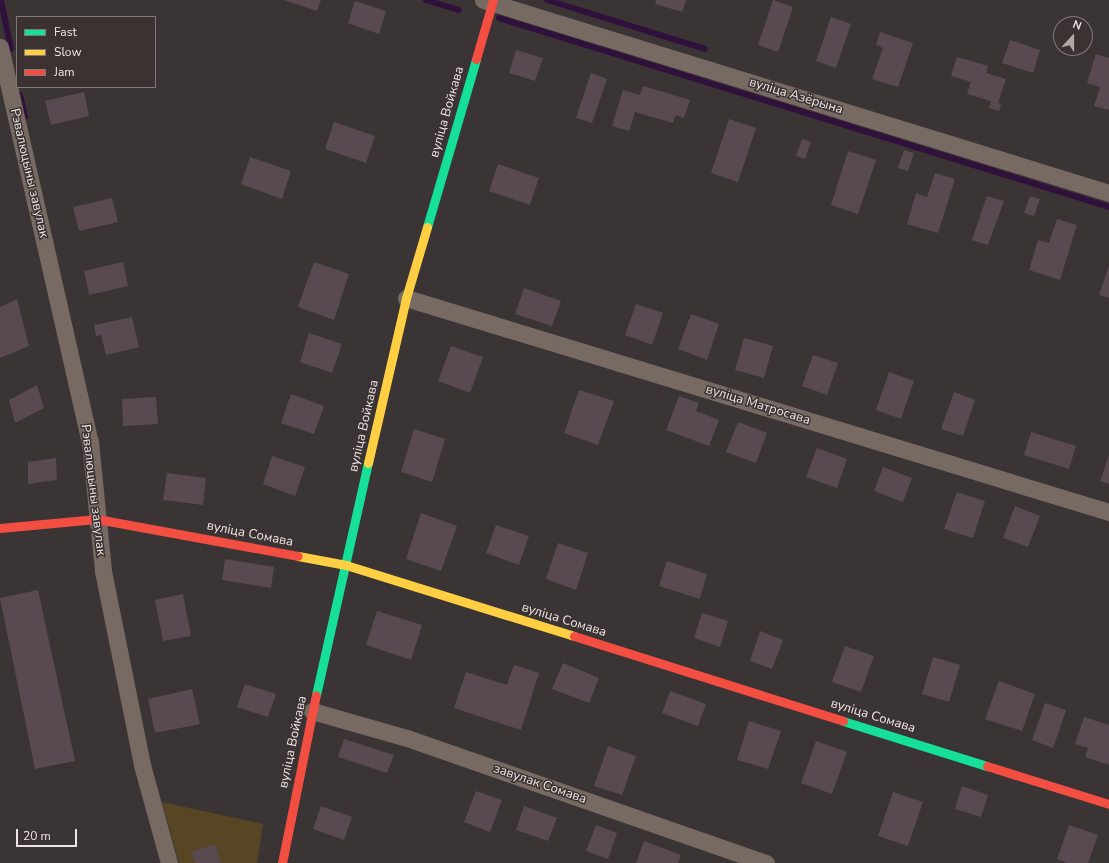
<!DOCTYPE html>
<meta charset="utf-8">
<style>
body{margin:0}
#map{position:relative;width:1109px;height:863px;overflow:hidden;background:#3a3434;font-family:"Nunito Sans",sans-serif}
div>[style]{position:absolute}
.green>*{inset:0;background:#574524}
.stream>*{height:6px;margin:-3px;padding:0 3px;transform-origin:3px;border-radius:3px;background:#30113b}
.building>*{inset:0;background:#584a50}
.street>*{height:17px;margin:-8.5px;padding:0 8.5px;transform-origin:8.5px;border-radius:8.5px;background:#766a63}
.fast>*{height:9px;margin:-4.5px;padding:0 4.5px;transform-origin:4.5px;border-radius:4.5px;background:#16e098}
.slow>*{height:9px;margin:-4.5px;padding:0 4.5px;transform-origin:4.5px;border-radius:4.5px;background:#ffcf43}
.jam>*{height:9px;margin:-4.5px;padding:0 4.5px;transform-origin:4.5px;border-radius:4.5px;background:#f24e42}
span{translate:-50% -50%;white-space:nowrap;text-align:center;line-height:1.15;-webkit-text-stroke:3px #3c3232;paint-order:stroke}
.street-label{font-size:13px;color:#ece6e5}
.legend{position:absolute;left:16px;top:16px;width:140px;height:72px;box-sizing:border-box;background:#3c3232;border:1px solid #827a7a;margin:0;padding:5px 7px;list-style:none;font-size:12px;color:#ece6e5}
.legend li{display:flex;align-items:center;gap:8px;height:20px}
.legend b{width:20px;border:1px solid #827a7a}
.north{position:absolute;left:1053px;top:16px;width:40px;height:40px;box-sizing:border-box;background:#3c3232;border:1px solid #827a7a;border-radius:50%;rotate:21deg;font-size:11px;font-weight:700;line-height:16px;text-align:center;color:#ece6e5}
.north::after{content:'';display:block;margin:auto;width:14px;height:18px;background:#aea8a7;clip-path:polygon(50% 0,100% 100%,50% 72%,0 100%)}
.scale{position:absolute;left:16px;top:829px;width:61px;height:18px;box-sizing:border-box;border:2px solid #ece6e5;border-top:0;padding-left:5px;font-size:12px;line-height:14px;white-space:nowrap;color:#ece6e5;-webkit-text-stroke:3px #3c3232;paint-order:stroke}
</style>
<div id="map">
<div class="green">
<i style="clip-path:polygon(162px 802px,263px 824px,257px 863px,179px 863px)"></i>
</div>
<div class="stream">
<i style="left:1px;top:0;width:50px;rotate:78.5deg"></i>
<i style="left:426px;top:0;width:34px;rotate:17deg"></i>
<i style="left:547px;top:0;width:165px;rotate:17.2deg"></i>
<i style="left:499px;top:18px;width:639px;rotate:17.21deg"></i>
<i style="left:20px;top:95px;width:22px;rotate:77deg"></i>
</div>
<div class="building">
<i style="clip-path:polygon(284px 0,321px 0,317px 11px)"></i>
<i style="clip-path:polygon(656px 0,686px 0,682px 12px,655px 4px)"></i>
<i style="clip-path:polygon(773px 0,793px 7px,778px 52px,758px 45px)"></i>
<i style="clip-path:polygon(355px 1px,386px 11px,379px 34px,348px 23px)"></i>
<i style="clip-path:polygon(831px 17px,851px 24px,836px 68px,816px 61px)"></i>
<i style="clip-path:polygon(880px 32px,913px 43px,898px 87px,872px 79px,883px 48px,876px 45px)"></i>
<i style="clip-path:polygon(1010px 40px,1040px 50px,1033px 73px,1002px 63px)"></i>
<i style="clip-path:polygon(516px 50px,543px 58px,535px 81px,509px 73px)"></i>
<i style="clip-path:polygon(1096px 54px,1109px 58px,1109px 110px,1094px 106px,1100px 87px,1087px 83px)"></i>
<i style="clip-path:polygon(957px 57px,988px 66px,986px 73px,1006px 79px,998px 103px,1001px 104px,999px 111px,989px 108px,991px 101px,967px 94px,971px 82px,951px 76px)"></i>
<i style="clip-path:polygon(591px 73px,607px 79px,592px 123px,576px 118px)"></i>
<i style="clip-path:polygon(643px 86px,690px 100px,684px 118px,676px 115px,673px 123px,635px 112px,629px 131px,612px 126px,623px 90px,640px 95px)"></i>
<i style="clip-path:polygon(84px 92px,89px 116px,51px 125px,45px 101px)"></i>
<i style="clip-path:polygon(729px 119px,756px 128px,738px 182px,711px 173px)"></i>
<i style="clip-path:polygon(334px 122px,375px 136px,366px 163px,325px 149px)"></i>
<i style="clip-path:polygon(802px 139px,811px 142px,805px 159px,796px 156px)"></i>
<i style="clip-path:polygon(904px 150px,914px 153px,908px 171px,898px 168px)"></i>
<i style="clip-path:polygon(848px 151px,876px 160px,858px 214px,831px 205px)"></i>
<i style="clip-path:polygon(250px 157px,291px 171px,282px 199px,241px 184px)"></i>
<i style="clip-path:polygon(498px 164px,539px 178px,530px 205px,489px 191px)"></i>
<i style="clip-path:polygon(935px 173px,955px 179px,938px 233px,907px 224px,916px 193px,927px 197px)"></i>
<i style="clip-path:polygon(987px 196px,1004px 201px,988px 245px,972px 240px)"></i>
<i style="clip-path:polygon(1030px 196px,1040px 199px,1034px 216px,1024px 213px)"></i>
<i style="clip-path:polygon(112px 198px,118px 222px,79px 231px,73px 207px)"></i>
<i style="clip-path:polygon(1057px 219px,1077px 225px,1060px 280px,1029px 270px,1038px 240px,1049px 243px)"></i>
<i style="clip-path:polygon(123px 262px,128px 286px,89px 295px,84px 271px)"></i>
<i style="clip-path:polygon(314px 262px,349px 274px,334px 320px,298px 307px)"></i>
<i style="clip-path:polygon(1109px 266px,1109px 298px,1099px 295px)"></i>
<i style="clip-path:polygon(524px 288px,561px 301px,552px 326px,515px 314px)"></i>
<i style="clip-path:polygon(17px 299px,29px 346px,0 358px,0 307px)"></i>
<i style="clip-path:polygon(636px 304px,663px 313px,652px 345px,625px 335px)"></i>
<i style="clip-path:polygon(691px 314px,719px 324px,707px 360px,678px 349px)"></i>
<i style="clip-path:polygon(132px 317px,139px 347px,106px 355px,101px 335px,96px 336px,94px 325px)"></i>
<i style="clip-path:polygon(309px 333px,342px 344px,332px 373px,300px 362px)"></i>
<i style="clip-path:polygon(744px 338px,773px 346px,764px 378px,735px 370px)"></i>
<i style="clip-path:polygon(451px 346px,483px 357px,470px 393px,438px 381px)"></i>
<i style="clip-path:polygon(813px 355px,838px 363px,827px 395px,802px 386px)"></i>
<i style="clip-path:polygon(889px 372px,914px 381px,901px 419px,876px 410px)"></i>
<i style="clip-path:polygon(37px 385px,44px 408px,15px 423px,9px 400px)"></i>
<i style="clip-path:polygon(579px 390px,614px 401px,598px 445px,564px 433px)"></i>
<i style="clip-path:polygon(954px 392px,975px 400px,963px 436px,941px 429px)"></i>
<i style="clip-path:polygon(291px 394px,324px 406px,314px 434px,281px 423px)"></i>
<i style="clip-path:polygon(679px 396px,699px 403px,696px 411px,719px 420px,709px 446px,666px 430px)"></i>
<i style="clip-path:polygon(156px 397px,158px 424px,123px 426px,122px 399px)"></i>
<i style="clip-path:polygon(738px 422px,767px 433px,756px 463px,726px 452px)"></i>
<i style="clip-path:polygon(414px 429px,445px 439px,432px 482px,401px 472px)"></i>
<i style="clip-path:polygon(1031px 432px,1076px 446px,1069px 469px,1024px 455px)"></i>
<i style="clip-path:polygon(817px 448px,847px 459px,837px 488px,806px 477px)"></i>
<i style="clip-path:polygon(1109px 455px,1109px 484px,1100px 481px)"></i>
<i style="clip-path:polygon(272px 456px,305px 467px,295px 496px,263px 484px)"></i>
<i style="clip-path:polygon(56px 458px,57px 480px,28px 484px,28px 462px)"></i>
<i style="clip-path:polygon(883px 467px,912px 478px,903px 502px,874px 491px)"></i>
<i style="clip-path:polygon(167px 473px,206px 478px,203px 505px,163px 500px)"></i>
<i style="clip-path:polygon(957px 492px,985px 501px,973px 538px,944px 529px)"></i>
<i style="clip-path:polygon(1015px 506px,1040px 516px,1028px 547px,1003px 538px)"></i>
<i style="clip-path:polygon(421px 513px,457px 526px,441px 571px,406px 559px)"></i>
<i style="clip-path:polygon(496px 525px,529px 536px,519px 565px,486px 553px)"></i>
<i style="clip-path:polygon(558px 543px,588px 553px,576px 590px,546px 579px)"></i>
<i style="clip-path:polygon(225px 559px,274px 567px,271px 588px,222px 580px)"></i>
<i style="clip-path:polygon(667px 561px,707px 574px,700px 599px,659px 586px)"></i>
<i style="clip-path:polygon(38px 590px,75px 761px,35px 769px,0 598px)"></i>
<i style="clip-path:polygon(183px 594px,191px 636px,163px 641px,155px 600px)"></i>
<i style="clip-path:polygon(377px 611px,422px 625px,411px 660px,366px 645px)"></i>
<i style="clip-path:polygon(702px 613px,728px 621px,720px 647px,694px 638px)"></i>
<i style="clip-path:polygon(760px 631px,783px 640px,772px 669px,750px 661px)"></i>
<i style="clip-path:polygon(845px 646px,874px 656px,861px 692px,832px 682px)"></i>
<i style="clip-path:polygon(933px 657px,960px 665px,949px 702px,922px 694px)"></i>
<i style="clip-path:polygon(563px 663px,599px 678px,589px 703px,552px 689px)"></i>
<i style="clip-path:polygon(514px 665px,539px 673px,521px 730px,454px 708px,466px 672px,507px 685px)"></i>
<i style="clip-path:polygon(999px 681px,1035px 694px,1022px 731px,985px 719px)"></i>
<i style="clip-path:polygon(245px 684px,276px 694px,268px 717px,237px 707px)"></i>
<i style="clip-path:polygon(192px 689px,200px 724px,155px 733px,148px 699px)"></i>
<i style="clip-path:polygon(670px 691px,706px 704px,698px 726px,662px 713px)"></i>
<i style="clip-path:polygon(1045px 703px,1066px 710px,1053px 748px,1032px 740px)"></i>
<i style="clip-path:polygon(1084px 717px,1109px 725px,1109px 765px,1085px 757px,1088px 748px,1075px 744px)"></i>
<i style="clip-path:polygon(749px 721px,781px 731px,768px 769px,737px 760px)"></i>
<i style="clip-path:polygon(344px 739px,394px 755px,387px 773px,338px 757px)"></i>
<i style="clip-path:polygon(816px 741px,847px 752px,832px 794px,801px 783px)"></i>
<i style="clip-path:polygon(608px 746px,636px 756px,622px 795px,594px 786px)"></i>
<i style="clip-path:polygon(962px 786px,988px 795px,981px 817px,955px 809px)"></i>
<i style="clip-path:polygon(476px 791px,502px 800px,490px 832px,464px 822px)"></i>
<i style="clip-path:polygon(893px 792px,923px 802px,908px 846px,878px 836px)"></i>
<i style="clip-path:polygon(321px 806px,352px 817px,344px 840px,313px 829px)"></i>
<i style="clip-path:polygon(524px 806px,557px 818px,548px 841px,516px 830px)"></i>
<i style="clip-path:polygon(596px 825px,617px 833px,608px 859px,586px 851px)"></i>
<i style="clip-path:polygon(1069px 825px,1098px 835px,1088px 863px,1067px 863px,1057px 859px)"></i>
<i style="clip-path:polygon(644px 841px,681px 855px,678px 863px,636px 863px)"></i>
<i style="clip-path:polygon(215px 844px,221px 863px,195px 863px,191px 852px)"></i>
</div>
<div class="street">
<i style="left:483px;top:0;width:655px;rotate:17.13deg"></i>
<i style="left:0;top:47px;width:405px;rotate:77.2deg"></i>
<i style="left:90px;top:442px;width:130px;rotate:84.2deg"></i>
<i style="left:103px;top:571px;width:198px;rotate:78.6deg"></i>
<i style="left:142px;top:765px;width:102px;rotate:74.6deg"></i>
<i style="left:406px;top:298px;width:735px;rotate:16.93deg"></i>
<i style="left:312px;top:711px;width:99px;rotate:15.9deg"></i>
<i style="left:407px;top:738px;width:380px;rotate:19.2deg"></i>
</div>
<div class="fast">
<i style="left:427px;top:227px;width:175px;rotate:-73.7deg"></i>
<i style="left:316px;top:695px;width:238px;rotate:-77.4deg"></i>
<i style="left:843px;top:721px;width:151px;rotate:17.4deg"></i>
</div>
<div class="slow">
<i style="left:368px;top:463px;width:169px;rotate:-77deg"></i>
<i style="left:406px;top:298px;width:74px;rotate:-73.5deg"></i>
<i style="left:298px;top:556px;width:49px;rotate:10.6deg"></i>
<i style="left:346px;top:565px;width:239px;rotate:17.3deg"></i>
</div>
<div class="jam">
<i style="left:476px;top:59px;width:61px;rotate:-73.9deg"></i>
<i style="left:0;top:528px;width:97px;rotate:-5.3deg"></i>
<i style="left:97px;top:519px;width:204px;rotate:10.4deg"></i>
<i style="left:574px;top:636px;width:282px;rotate:17.5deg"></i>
<i style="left:987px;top:766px;width:128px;rotate:17.3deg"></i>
<i style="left:282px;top:863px;width:171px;rotate:-78.6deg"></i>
</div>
<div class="street-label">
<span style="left:796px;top:96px;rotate:17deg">вуліца Азёрына</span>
<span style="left:447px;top:112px;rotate:-74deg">вуліца Войкава</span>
<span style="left:29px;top:173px;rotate:77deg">Рэвалюцыны завулак</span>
<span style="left:758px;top:405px;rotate:17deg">вуліца Матросава</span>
<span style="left:364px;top:426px;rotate:-77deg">вуліца Войкава</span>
<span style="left:93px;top:490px;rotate:83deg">Рэвалюцыны завулак</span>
<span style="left:250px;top:534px;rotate:11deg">вуліца Сомава</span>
<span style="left:564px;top:620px;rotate:17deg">вуліца Сомава</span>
<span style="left:873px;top:716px;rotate:17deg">вуліца Сомава</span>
<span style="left:293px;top:742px;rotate:-78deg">вуліца Войкава</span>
<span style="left:540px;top:784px;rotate:19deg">завулак Сомава</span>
</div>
<ul class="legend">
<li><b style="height:5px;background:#16e098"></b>Fast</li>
<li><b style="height:5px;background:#ffcf43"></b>Slow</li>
<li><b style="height:5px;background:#f24e42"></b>Jam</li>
</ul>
<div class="north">N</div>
<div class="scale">20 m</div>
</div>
